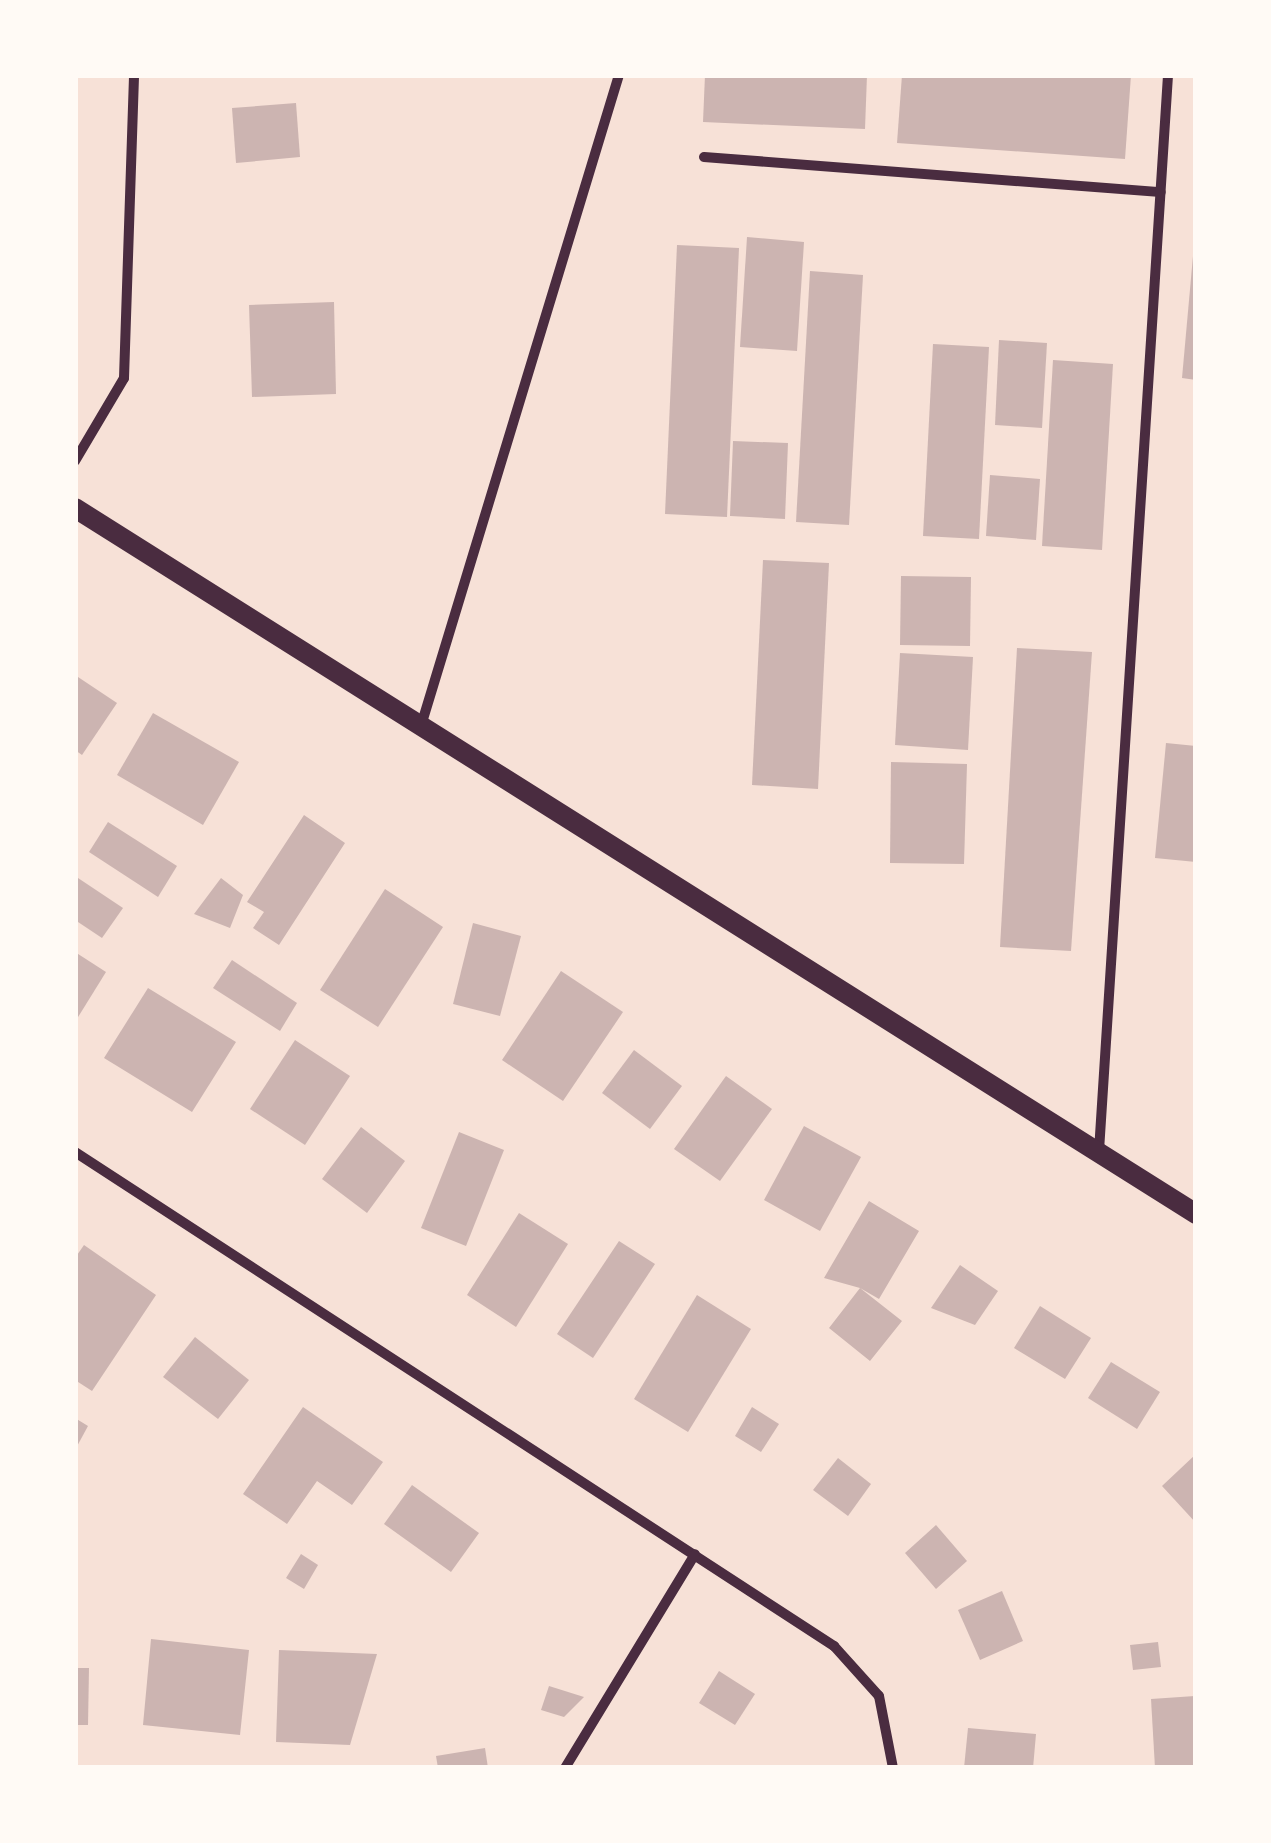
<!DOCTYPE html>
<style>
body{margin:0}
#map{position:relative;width:1271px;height:1843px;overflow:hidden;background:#f7e1d7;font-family:"Fira Sans",sans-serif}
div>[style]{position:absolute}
.building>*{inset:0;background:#ccb4b1}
.minor>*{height:10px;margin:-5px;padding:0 5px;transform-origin:5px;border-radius:5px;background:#4a2c40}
.secondary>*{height:20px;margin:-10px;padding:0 10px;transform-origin:10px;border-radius:10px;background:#4a2c40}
span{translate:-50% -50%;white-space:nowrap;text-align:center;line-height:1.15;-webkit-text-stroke:8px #fffaf5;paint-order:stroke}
.frame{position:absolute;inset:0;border:78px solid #fffaf5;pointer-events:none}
</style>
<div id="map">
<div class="building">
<i style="clip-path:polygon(705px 75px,867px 75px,865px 129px,703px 122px)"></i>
<i style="clip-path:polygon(902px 75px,1131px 75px,1125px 159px,897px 143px)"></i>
<i style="clip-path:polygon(296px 103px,300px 157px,236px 163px,232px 108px)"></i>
<i style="clip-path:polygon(747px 237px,804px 242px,797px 351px,740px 347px)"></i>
<i style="clip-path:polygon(677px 245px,739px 248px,727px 517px,665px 514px)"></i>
<i style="clip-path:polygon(1193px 256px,1196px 256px,1196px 380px,1182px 378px)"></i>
<i style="clip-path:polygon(810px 271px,863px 275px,849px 525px,796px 522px)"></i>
<i style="clip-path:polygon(334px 302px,336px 394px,252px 397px,249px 305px)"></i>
<i style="clip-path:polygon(999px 340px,1047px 343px,1042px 428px,995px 425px)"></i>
<i style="clip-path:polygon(933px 344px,989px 347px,979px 539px,923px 536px)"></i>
<i style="clip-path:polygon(1053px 360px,1113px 364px,1102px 550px,1042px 546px)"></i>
<i style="clip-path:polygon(733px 441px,788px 443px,785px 519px,730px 516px)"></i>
<i style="clip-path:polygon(990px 475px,1040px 479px,1036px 540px,986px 536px)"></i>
<i style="clip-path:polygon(763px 560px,829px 563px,818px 789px,752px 785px)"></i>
<i style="clip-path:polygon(901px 576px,971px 577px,970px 646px,900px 645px)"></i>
<i style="clip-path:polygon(1017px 648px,1092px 652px,1071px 951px,1000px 947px)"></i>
<i style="clip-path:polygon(900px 653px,973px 657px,968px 750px,895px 745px)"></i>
<i style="clip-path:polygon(75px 675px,117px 703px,82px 755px,75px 750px)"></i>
<i style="clip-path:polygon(153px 713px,239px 762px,203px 825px,117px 775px)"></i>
<i style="clip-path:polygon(1166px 743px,1196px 746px,1196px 862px,1155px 858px)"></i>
<i style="clip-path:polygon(891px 762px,967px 764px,964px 864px,890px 863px)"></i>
<i style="clip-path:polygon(304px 815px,345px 843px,279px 945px,253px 928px,264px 912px,247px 902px)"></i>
<i style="clip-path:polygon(108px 822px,177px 866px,158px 897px,89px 852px)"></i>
<i style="clip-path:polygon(78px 878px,123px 908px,102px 938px,75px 920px)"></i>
<i style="clip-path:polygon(221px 878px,243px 895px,230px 928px,194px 914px)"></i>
<i style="clip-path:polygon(385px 889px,443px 927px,378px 1027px,320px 990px)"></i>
<i style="clip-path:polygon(473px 923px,521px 936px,500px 1016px,453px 1004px)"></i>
<i style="clip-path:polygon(75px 952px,106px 972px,75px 1022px)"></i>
<i style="clip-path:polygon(232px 960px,297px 1003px,280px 1031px,213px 988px)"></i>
<i style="clip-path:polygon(561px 971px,623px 1012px,563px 1101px,502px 1060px)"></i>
<i style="clip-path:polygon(148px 988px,236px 1042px,192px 1112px,104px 1058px)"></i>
<i style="clip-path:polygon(295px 1040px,350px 1076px,305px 1145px,250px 1109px)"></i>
<i style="clip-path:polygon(634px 1050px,682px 1086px,650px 1129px,602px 1093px)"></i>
<i style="clip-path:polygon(726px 1076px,772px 1109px,720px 1181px,674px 1149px)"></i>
<i style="clip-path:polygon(804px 1126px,861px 1157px,820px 1231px,764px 1200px)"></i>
<i style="clip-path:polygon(361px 1127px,405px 1161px,367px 1213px,322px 1179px)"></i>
<i style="clip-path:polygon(459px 1132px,504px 1150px,466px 1246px,421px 1228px)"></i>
<i style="clip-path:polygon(869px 1201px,919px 1231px,879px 1299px,860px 1288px,902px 1321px,870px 1361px,829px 1328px,860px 1288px,824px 1278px)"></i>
<i style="clip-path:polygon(519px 1213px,568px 1244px,516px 1327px,467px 1295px)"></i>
<i style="clip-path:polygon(619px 1241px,655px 1264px,593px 1358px,557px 1334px)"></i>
<i style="clip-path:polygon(84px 1245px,156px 1295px,92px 1391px,75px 1380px,75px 1258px)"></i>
<i style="clip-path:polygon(960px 1265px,998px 1291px,975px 1325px,931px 1308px)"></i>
<i style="clip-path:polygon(697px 1295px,751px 1329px,688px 1432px,634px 1399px)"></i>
<i style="clip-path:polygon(1040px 1306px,1091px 1338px,1065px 1379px,1014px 1348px)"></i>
<i style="clip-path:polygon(195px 1337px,249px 1380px,218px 1419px,163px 1377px)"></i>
<i style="clip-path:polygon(1111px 1362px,1160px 1392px,1137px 1429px,1088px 1398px)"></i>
<i style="clip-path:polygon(303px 1407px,383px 1462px,352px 1505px,317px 1481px,287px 1524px,243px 1494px)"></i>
<i style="clip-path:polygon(752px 1407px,779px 1424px,761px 1452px,735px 1436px)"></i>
<i style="clip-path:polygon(75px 1418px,88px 1426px,75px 1450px)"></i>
<i style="clip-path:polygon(1196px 1454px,1196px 1523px,1162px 1486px)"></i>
<i style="clip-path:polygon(838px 1458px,871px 1484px,848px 1516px,813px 1490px)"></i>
<i style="clip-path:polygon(412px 1485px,479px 1533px,451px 1572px,384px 1524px)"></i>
<i style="clip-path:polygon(936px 1525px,967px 1561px,936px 1589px,905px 1553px)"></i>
<i style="clip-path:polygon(301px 1554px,318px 1565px,304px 1589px,286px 1578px)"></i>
<i style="clip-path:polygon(1002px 1591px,1023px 1641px,980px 1660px,958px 1610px)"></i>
<i style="clip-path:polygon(151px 1639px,249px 1650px,240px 1735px,143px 1725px)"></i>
<i style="clip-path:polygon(1158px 1642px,1161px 1667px,1133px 1670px,1130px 1645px)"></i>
<i style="clip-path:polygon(279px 1650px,377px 1654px,350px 1745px,276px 1742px)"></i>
<i style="clip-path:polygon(75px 1668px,89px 1668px,88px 1725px,75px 1725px)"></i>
<i style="clip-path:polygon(719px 1671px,755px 1694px,735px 1725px,699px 1703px)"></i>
<i style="clip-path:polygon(549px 1686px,584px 1697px,564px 1717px,541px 1710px)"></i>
<i style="clip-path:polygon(1195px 1696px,1196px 1768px,1155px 1768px,1151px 1699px)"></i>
<i style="clip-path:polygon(968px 1728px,1036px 1734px,1033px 1768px,964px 1768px)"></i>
<i style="clip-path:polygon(485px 1748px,488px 1768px,438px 1768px,436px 1756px)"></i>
</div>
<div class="minor">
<i style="left:704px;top:157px;width:458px;rotate:4.4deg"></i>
<i style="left:75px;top:461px;width:96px;rotate:-59.4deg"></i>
<i style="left:124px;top:378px;width:303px;rotate:-88.1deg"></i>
<i style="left:420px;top:729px;width:684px;rotate:-73.08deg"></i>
<i style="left:1099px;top:1151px;width:1078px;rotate:-86.33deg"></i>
<i style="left:75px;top:1152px;width:906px;rotate:33.06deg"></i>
<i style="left:834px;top:1646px;width:67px;rotate:48deg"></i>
<i style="left:879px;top:1696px;width:73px;rotate:79deg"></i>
<i style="left:565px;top:1768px;width:250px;rotate:-58.7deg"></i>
</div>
<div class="secondary">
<i style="left:75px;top:508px;width:1325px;rotate:32.2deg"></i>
</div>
<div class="frame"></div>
</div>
